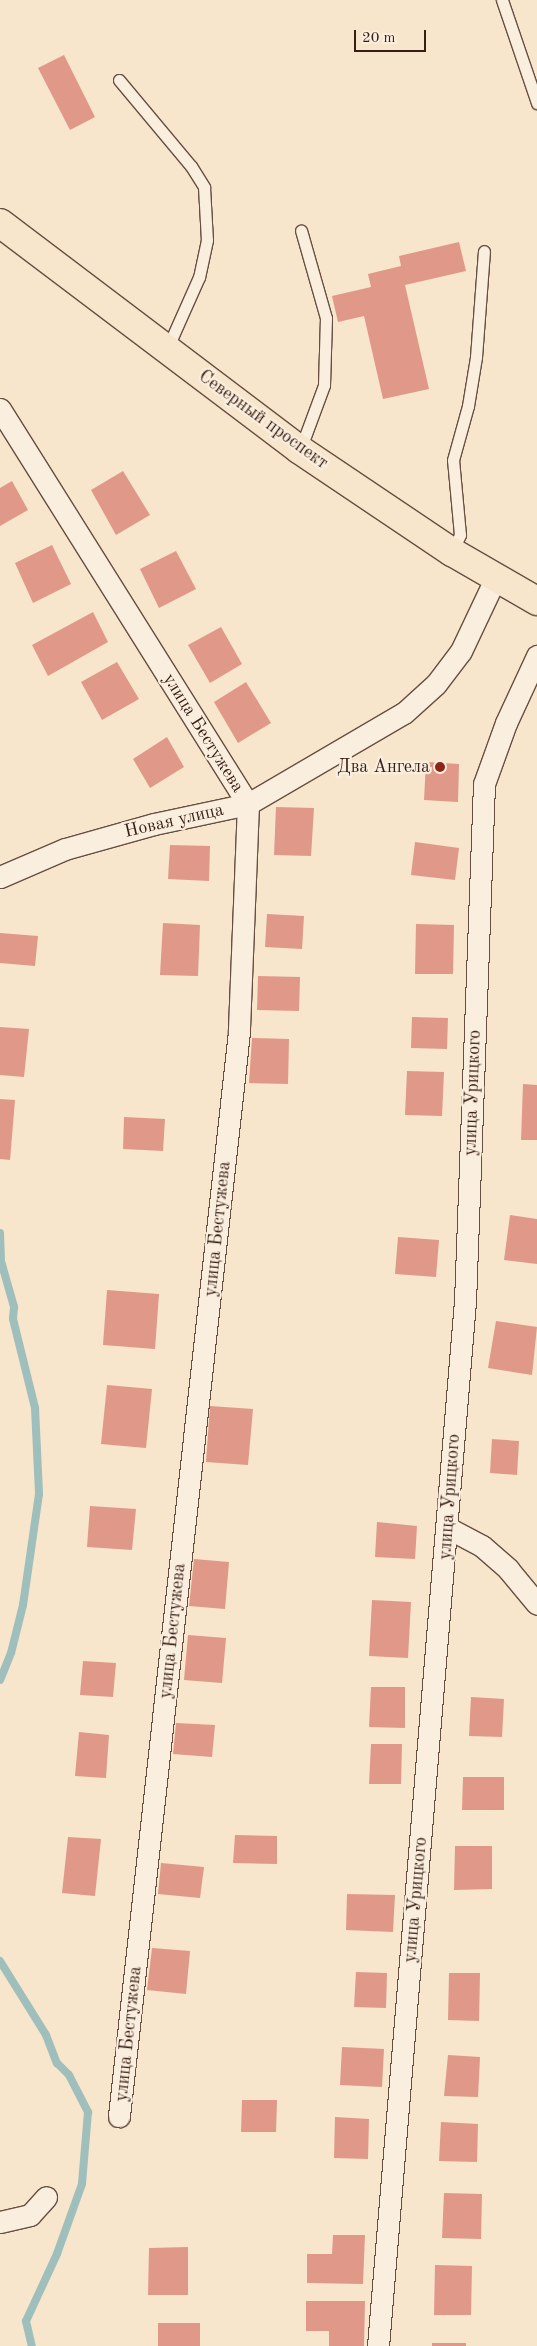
<!DOCTYPE html>
<meta charset="utf-8">
<style>
body{margin:0}
#map{position:relative;width:537px;height:2346px;overflow:hidden;background:#f7e5cc;font-family:"Old Standard TT",serif}
div>[style]{position:absolute}
.stream>*{height:8px;margin:-4px;padding:0 4px;transform-origin:4px;border-radius:4px;background:#9ebfbb}
.building>*{inset:0;background:#e09989}
.roads{filter:drop-shadow(1px 0 #674f42) drop-shadow(-1px 0 #674f42) drop-shadow(0 1px #674f42) drop-shadow(0 -1px #674f42)}
.service>*{height:11px;margin:-5.5px;padding:0 5.5px;transform-origin:5.5px;border-radius:5.5px;background:#faeede}
.minor>*{height:21px;margin:-10.5px;padding:0 10.5px;transform-origin:10.5px;border-radius:10.5px;background:#faeede}
.primary>*{height:28px;margin:-14px;padding:0 14px;transform-origin:14px;border-radius:14px;background:#f7e5cc}
.dots>*{width:14px;height:14px;translate:-50% -50%;box-sizing:border-box;border:2px solid #faeede;border-radius:50%}
span{translate:-50% -50%;white-space:nowrap;text-align:center;line-height:1.15;-webkit-text-stroke:4.5px #faeede;paint-order:stroke}
.street-label{font-size:18px;color:#371d14}
.poi-label{font-size:18px;color:#371d14}
.right{translate:-100% -50%;text-align:right}
.scale{position:absolute;left:354px;top:30px;width:72px;height:22px;box-sizing:border-box;border:2px solid #371d14;border-top:0;padding-left:6px;font-size:15px;line-height:18px;white-space:nowrap;color:#371d14;-webkit-text-stroke:4px #faeede;paint-order:stroke}
</style>
<div id="map">
<div class="stream">
<i style="left:0;top:1233px;width:28px;rotate:88deg"></i>
<i style="left:1px;top:1261px;width:48px;rotate:74.2deg"></i>
<i style="left:14px;top:1307px;width:12px;rotate:95deg"></i>
<i style="left:13px;top:1319px;width:92px;rotate:76.1deg"></i>
<i style="left:35px;top:1408px;width:86px;rotate:87.3deg"></i>
<i style="left:39px;top:1494px;width:112px;rotate:98.2deg"></i>
<i style="left:23px;top:1605px;width:49px;rotate:104deg"></i>
<i style="left:11px;top:1653px;width:29px;rotate:112deg"></i>
<i style="left:0;top:1961px;width:87px;rotate:58.1deg"></i>
<i style="left:46px;top:2035px;width:30px;rotate:69deg"></i>
<i style="left:57px;top:2063px;width:17px;rotate:45deg"></i>
<i style="left:69px;top:2075px;width:42px;rotate:62.8deg"></i>
<i style="left:88px;top:2112px;width:72px;rotate:94.8deg"></i>
<i style="left:82px;top:2184px;width:74px;rotate:109.7deg"></i>
<i style="left:57px;top:2254px;width:74px;rotate:114.8deg"></i>
<i style="left:26px;top:2321px;width:26px;rotate:77deg"></i>
</div>
<div class="building">
<i style="clip-path:polygon(64px 55px,95px 117px,70px 130px,38px 68px)"></i>
<i style="clip-path:polygon(459px 242px,466px 271px,405px 285px,429px 389px,383px 399px,364px 316px,338px 322px,332px 296px,371px 287px,368px 274px,401px 266px,399px 256px)"></i>
<i style="clip-path:polygon(123px 471px,150px 515px,116px 535px,91px 490px)"></i>
<i style="clip-path:polygon(12px 481px,28px 510px,0 526px,0 488px)"></i>
<i style="clip-path:polygon(52px 545px,71px 584px,33px 603px,15px 563px)"></i>
<i style="clip-path:polygon(176px 551px,196px 589px,159px 608px,140px 569px)"></i>
<i style="clip-path:polygon(93px 612px,108px 642px,48px 676px,32px 645px)"></i>
<i style="clip-path:polygon(221px 627px,242px 664px,210px 683px,188px 645px)"></i>
<i style="clip-path:polygon(117px 662px,139px 699px,102px 720px,81px 682px)"></i>
<i style="clip-path:polygon(246px 682px,271px 723px,238px 743px,214px 702px)"></i>
<i style="clip-path:polygon(167px 737px,184px 767px,150px 788px,133px 759px)"></i>
<i style="clip-path:polygon(426px 762px,459px 764px,458px 802px,424px 800px)"></i>
<i style="clip-path:polygon(276px 807px,314px 808px,311px 856px,274px 855px)"></i>
<i style="clip-path:polygon(415px 842px,459px 848px,455px 880px,411px 875px)"></i>
<i style="clip-path:polygon(170px 845px,210px 846px,209px 881px,168px 879px)"></i>
<i style="clip-path:polygon(267px 914px,304px 916px,302px 949px,265px 947px)"></i>
<i style="clip-path:polygon(163px 923px,200px 925px,198px 976px,160px 975px)"></i>
<i style="clip-path:polygon(416px 924px,454px 925px,453px 974px,415px 974px)"></i>
<i style="clip-path:polygon(0 933px,38px 936px,35px 966px,0 963px)"></i>
<i style="clip-path:polygon(258px 976px,300px 977px,299px 1011px,257px 1010px)"></i>
<i style="clip-path:polygon(412px 1017px,448px 1018px,447px 1049px,411px 1048px)"></i>
<i style="clip-path:polygon(0 1027px,29px 1029px,24px 1077px,0 1075px)"></i>
<i style="clip-path:polygon(252px 1038px,289px 1039px,288px 1084px,249px 1083px)"></i>
<i style="clip-path:polygon(407px 1071px,444px 1072px,442px 1116px,405px 1115px)"></i>
<i style="clip-path:polygon(523px 1084px,537px 1085px,537px 1140px,521px 1140px)"></i>
<i style="clip-path:polygon(0 1099px,15px 1100px,10px 1160px,0 1159px)"></i>
<i style="clip-path:polygon(124px 1117px,165px 1119px,163px 1151px,123px 1149px)"></i>
<i style="clip-path:polygon(510px 1215px,537px 1219px,537px 1264px,504px 1260px)"></i>
<i style="clip-path:polygon(398px 1237px,439px 1240px,436px 1277px,395px 1274px)"></i>
<i style="clip-path:polygon(107px 1290px,159px 1294px,155px 1349px,103px 1345px)"></i>
<i style="clip-path:polygon(496px 1321px,537px 1327px,532px 1375px,488px 1368px)"></i>
<i style="clip-path:polygon(107px 1385px,152px 1389px,146px 1448px,101px 1444px)"></i>
<i style="clip-path:polygon(210px 1406px,253px 1409px,248px 1465px,206px 1462px)"></i>
<i style="clip-path:polygon(492px 1439px,519px 1441px,517px 1475px,490px 1473px)"></i>
<i style="clip-path:polygon(90px 1506px,136px 1509px,132px 1550px,87px 1547px)"></i>
<i style="clip-path:polygon(377px 1522px,417px 1526px,415px 1559px,375px 1557px)"></i>
<i style="clip-path:polygon(194px 1559px,229px 1562px,225px 1609px,189px 1606px)"></i>
<i style="clip-path:polygon(372px 1600px,411px 1602px,408px 1658px,369px 1656px)"></i>
<i style="clip-path:polygon(188px 1635px,226px 1638px,222px 1683px,184px 1680px)"></i>
<i style="clip-path:polygon(83px 1661px,116px 1663px,113px 1697px,80px 1695px)"></i>
<i style="clip-path:polygon(371px 1687px,405px 1687px,405px 1728px,369px 1727px)"></i>
<i style="clip-path:polygon(471px 1697px,504px 1699px,502px 1737px,469px 1736px)"></i>
<i style="clip-path:polygon(176px 1723px,215px 1725px,212px 1757px,173px 1754px)"></i>
<i style="clip-path:polygon(79px 1732px,109px 1735px,106px 1778px,75px 1776px)"></i>
<i style="clip-path:polygon(371px 1744px,402px 1744px,401px 1784px,369px 1784px)"></i>
<i style="clip-path:polygon(463px 1777px,504px 1777px,504px 1810px,462px 1810px)"></i>
<i style="clip-path:polygon(235px 1835px,277px 1836px,277px 1864px,233px 1863px)"></i>
<i style="clip-path:polygon(68px 1837px,101px 1839px,95px 1896px,62px 1893px)"></i>
<i style="clip-path:polygon(455px 1846px,492px 1846px,492px 1889px,454px 1890px)"></i>
<i style="clip-path:polygon(161px 1863px,204px 1867px,200px 1898px,158px 1894px)"></i>
<i style="clip-path:polygon(347px 1894px,395px 1895px,393px 1932px,346px 1930px)"></i>
<i style="clip-path:polygon(152px 1948px,190px 1951px,186px 1994px,147px 1990px)"></i>
<i style="clip-path:polygon(356px 1972px,387px 1973px,386px 2008px,354px 2007px)"></i>
<i style="clip-path:polygon(449px 1973px,480px 1973px,479px 2021px,448px 2020px)"></i>
<i style="clip-path:polygon(342px 2047px,384px 2049px,382px 2087px,340px 2085px)"></i>
<i style="clip-path:polygon(448px 2055px,480px 2057px,478px 2097px,444px 2096px)"></i>
<i style="clip-path:polygon(242px 2100px,277px 2100px,276px 2132px,241px 2132px)"></i>
<i style="clip-path:polygon(335px 2117px,369px 2119px,368px 2159px,334px 2158px)"></i>
<i style="clip-path:polygon(441px 2122px,478px 2124px,477px 2162px,439px 2161px)"></i>
<i style="clip-path:polygon(444px 2193px,482px 2194px,481px 2239px,442px 2238px)"></i>
<i style="clip-path:polygon(333px 2235px,365px 2235px,363px 2284px,307px 2283px,307px 2254px,332px 2254px)"></i>
<i style="clip-path:polygon(188px 2247px,188px 2295px,148px 2295px,149px 2248px)"></i>
<i style="clip-path:polygon(435px 2265px,472px 2266px,471px 2315px,434px 2315px)"></i>
<i style="clip-path:polygon(306px 2301px,365px 2301px,364px 2346px,329px 2346px,329px 2331px,306px 2331px)"></i>
<i style="clip-path:polygon(158px 2323px,200px 2323px,200px 2346px,158px 2346px)"></i>
<i style="clip-path:polygon(432px 2343px,466px 2343px,466px 2346px,432px 2346px)"></i>
</div>
<div class="roads">
<div class="service">
<i style="left:502px;top:0;width:109px;rotate:71.2deg"></i>
<i style="left:119px;top:80px;width:112px;rotate:50.1deg"></i>
<i style="left:191px;top:166px;width:25px;rotate:58deg"></i>
<i style="left:204px;top:187px;width:53px;rotate:86.8deg"></i>
<i style="left:207px;top:240px;width:38px;rotate:102deg"></i>
<i style="left:199px;top:277px;width:79px;rotate:114deg"></i>
<i style="left:300px;top:450px;width:69px;rotate:-69.7deg"></i>
<i style="left:324px;top:385px;width:67px;rotate:-88.3deg"></i>
<i style="left:326px;top:318px;width:91px;rotate:-105.9deg"></i>
<i style="left:452px;top:552px;width:19px;rotate:-65deg"></i>
<i style="left:460px;top:535px;width:75px;rotate:-95.3deg"></i>
<i style="left:453px;top:460px;width:56px;rotate:-74.5deg"></i>
<i style="left:468px;top:406px;width:50px;rotate:-80.7deg"></i>
<i style="left:476px;top:357px;width:106px;rotate:-85.7deg"></i>
</div>
<div class="minor">
<i style="left:0;top:409px;width:466px;rotate:57.9deg"></i>
<i style="left:248px;top:804px;width:228px;rotate:92.3deg"></i>
<i style="left:239px;top:1032px;width:1091px;rotate:96.32deg"></i>
<i style="left:0;top:877px;width:71px;rotate:-23.3deg"></i>
<i style="left:65px;top:849px;width:92px;rotate:-15.7deg"></i>
<i style="left:154px;top:824px;width:96px;rotate:-12deg"></i>
<i style="left:248px;top:804px;width:181px;rotate:-30.3deg"></i>
<i style="left:404px;top:713px;width:43px;rotate:-42.2deg"></i>
<i style="left:436px;top:684px;width:41px;rotate:-52.9deg"></i>
<i style="left:461px;top:651px;width:82px;rotate:-64.7deg"></i>
<i style="left:448px;top:1528px;width:38px;rotate:28deg"></i>
<i style="left:482px;top:1546px;width:35px;rotate:41deg"></i>
<i style="left:508px;top:1569px;width:45px;rotate:50.4deg"></i>
<i style="left:0;top:2222px;width:31px;rotate:-13deg"></i>
<i style="left:30px;top:2215px;width:24px;rotate:-48deg"></i>
<i style="left:378px;top:2346px;width:1048px;rotate:-85.24deg"></i>
<i style="left:465px;top:1302px;width:518px;rotate:-87.9deg"></i>
<i style="left:484px;top:784px;width:65px;rotate:-70.2deg"></i>
<i style="left:506px;top:723px;width:74px;rotate:-65.2deg"></i>
</div>
<div class="primary">
<i style="left:0;top:223px;width:376px;rotate:37.1deg"></i>
<i style="left:300px;top:450px;width:183px;rotate:33.9deg"></i>
<i style="left:452px;top:552px;width:98px;rotate:30deg"></i>
</div>
</div>
<div class="dots">
<i style="left:440px;top:767px;background:#8f2418"></i>
</div>
<div class="street-label">
<span style="left:263px;top:420px;rotate:36deg">Северный проспект</span>
<span style="left:203px;top:733px;rotate:58deg">улица Бестужева</span>
<span style="left:174px;top:821px;rotate:-13deg">Новая улица</span>
<span style="left:473px;top:1093px;rotate:-88deg">улица Урицкого</span>
<span style="left:218px;top:1229px;rotate:-84deg">улица Бестужева</span>
<span style="left:450px;top:1497px;rotate:-86deg">улица Урицкого</span>
<span style="left:173px;top:1631px;rotate:-84deg">улица Бестужева</span>
<span style="left:416px;top:1900px;rotate:-85deg">улица Урицкого</span>
<span style="left:129px;top:2034px;rotate:-84deg">улица Бестужева</span>
</div>
<div class="poi-label">
<span class="right" style="left:430px;top:767px">Два Ангела</span>
</div>
<div class="scale">20 m</div>
</div>
